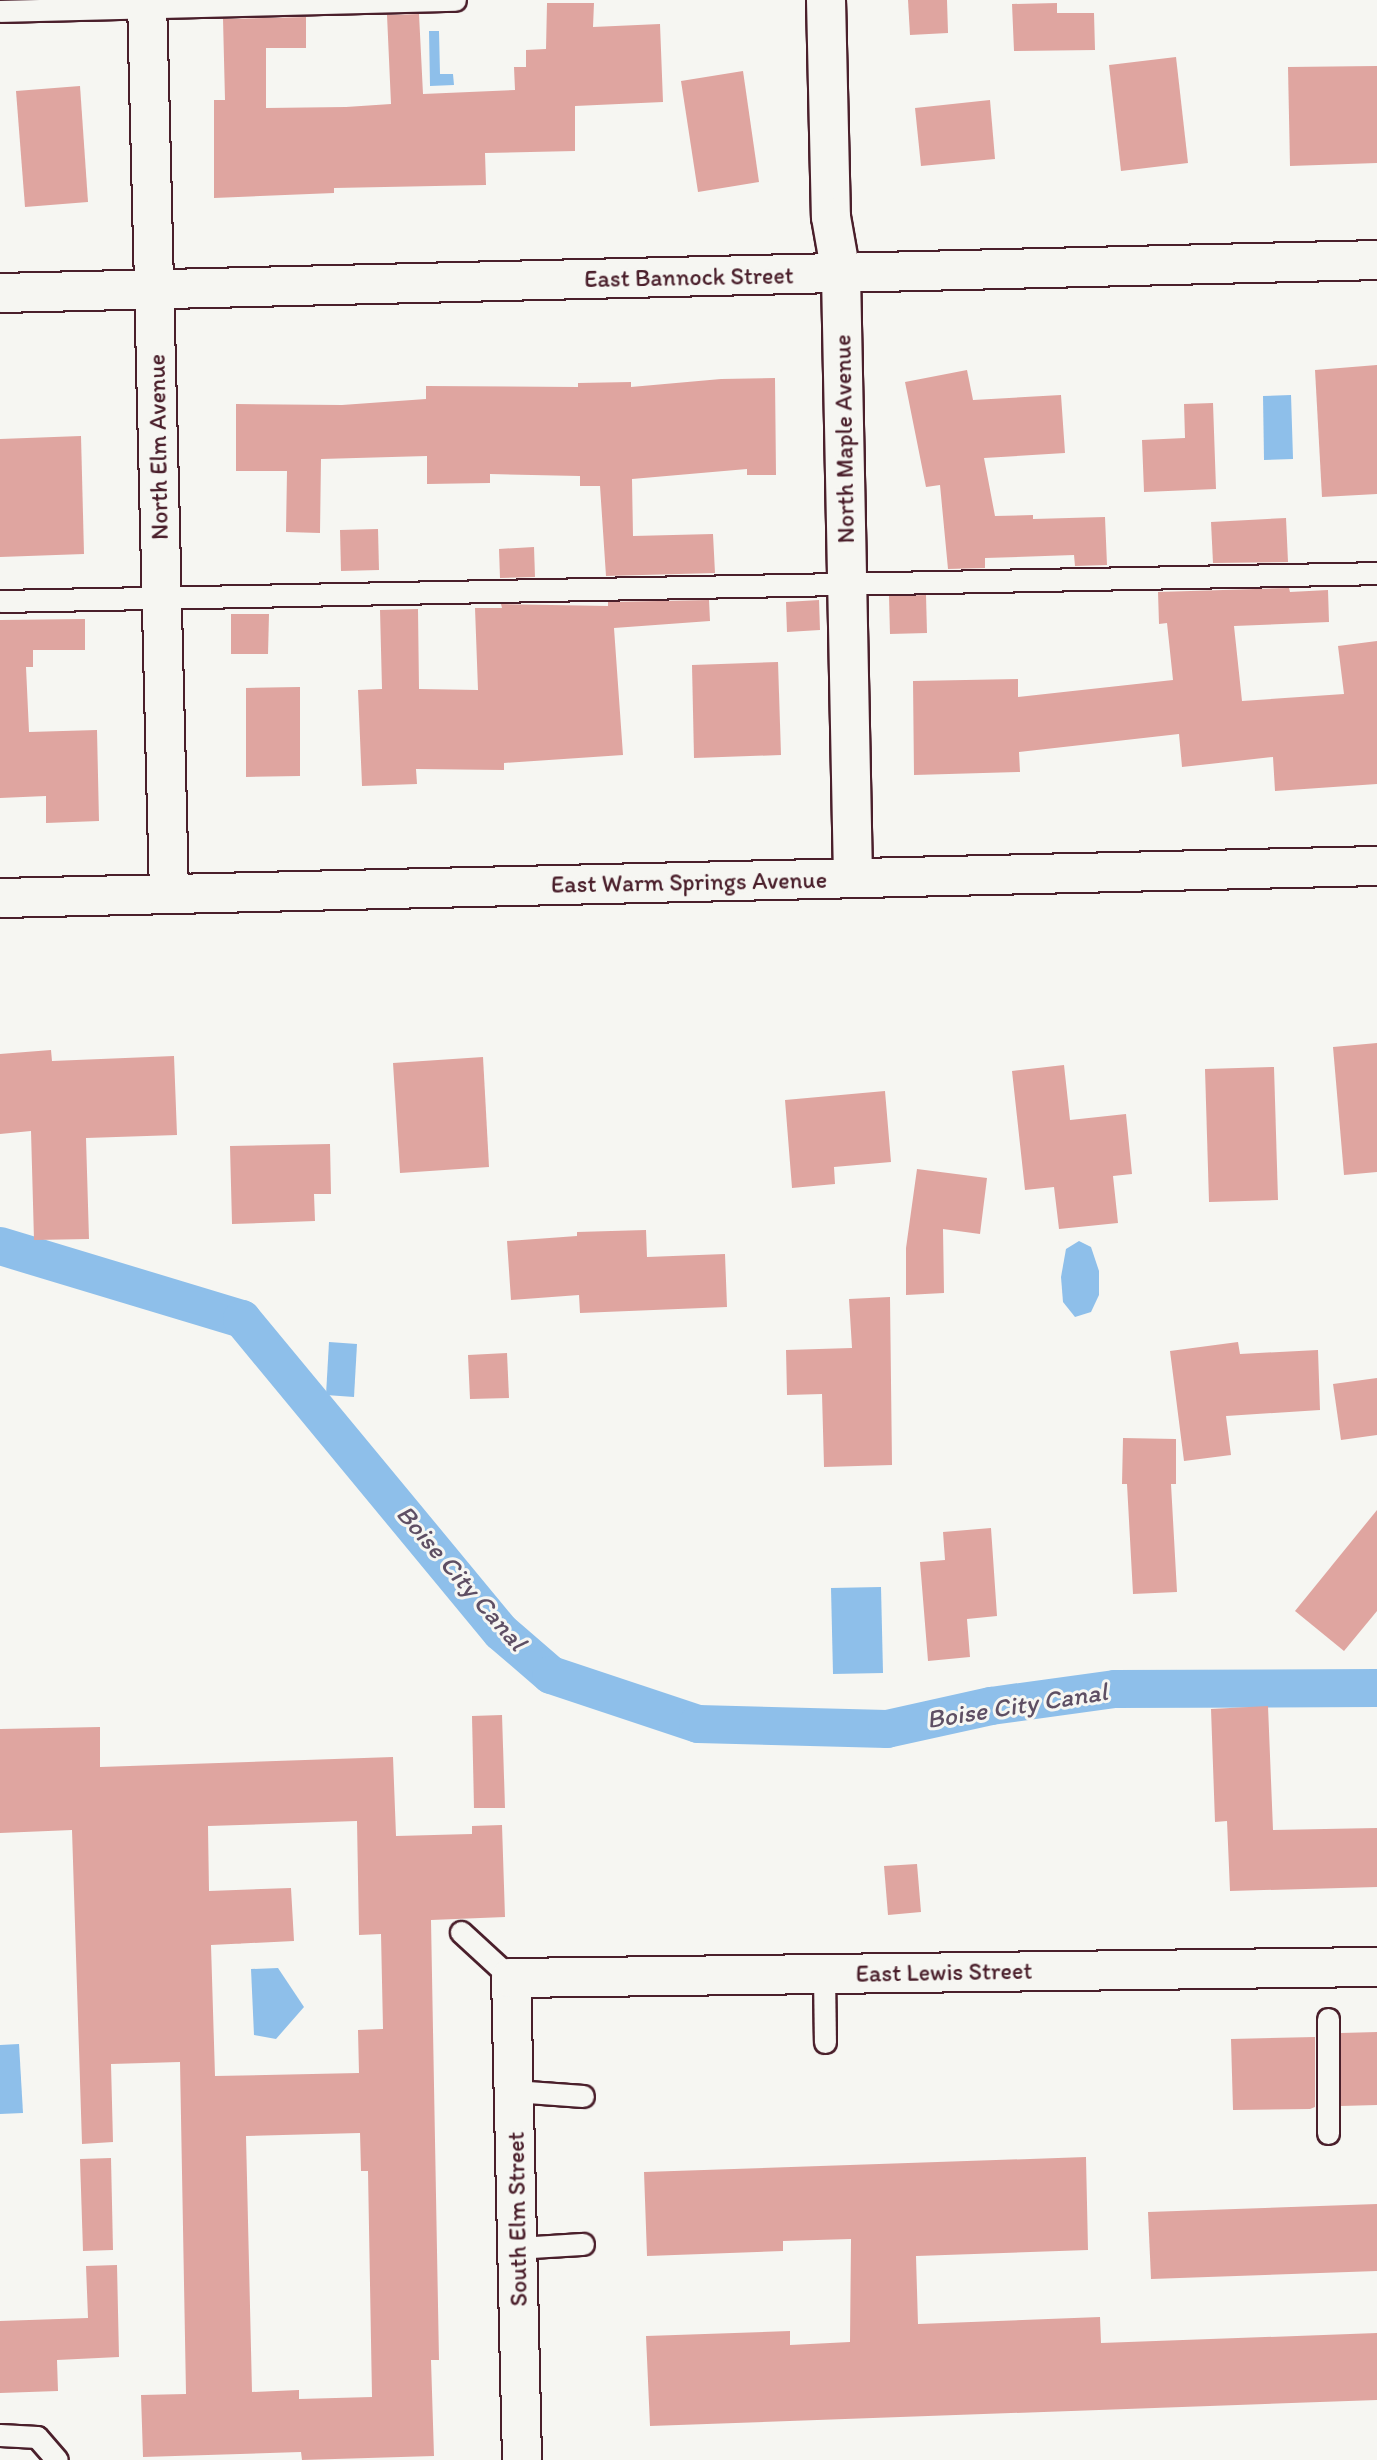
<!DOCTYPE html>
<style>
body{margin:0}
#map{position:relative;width:1377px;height:2460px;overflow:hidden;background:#f6f6f2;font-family:Itim,sans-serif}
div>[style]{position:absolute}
.water>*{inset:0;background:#8ebfea}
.canal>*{height:38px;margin:-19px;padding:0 19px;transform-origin:19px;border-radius:19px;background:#8ebfea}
.building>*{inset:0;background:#dfa5a0}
.roads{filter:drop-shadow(2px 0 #4a1f2b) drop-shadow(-2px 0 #4a1f2b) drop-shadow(0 2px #4a1f2b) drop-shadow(0 -2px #4a1f2b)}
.service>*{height:21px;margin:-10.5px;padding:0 10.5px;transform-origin:10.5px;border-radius:10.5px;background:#f6f6f2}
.minor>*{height:38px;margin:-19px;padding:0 19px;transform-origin:19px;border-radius:19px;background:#f6f6f2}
.tertiary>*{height:38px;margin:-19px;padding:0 19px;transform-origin:19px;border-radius:19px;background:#f6f6f2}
span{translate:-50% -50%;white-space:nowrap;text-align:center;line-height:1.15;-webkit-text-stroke:6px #f6f6f2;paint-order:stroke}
.street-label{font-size:24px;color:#4a1f2b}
.water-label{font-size:26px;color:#5e4f64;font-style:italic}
</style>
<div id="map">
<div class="water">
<i style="clip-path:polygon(429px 31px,439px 31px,440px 74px,453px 74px,454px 85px,430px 86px)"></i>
<i style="clip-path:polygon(1291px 395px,1293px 459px,1264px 460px,1263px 396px)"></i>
<i style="clip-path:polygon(1079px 1241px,1091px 1247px,1099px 1271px,1099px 1295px,1091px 1312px,1075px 1317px,1063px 1302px,1061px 1277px,1066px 1249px)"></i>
<i style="clip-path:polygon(329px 1342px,357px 1344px,354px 1397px,326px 1395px)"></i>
<i style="clip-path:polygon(881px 1587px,883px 1673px,833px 1674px,831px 1588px)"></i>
<i style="clip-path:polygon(278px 1968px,304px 2007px,276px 2039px,254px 2035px,251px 1969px)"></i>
<i style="clip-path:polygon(19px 2044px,23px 2113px,0 2114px,0 2045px)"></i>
</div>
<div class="canal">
<i style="left:0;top:1246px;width:253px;rotate:16.8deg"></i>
<i style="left:242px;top:1319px;width:406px;rotate:50.4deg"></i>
<i style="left:501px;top:1632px;width:66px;rotate:40.7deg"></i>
<i style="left:551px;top:1675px;width:155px;rotate:18.4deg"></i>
<i style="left:698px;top:1724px;width:189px;rotate:1.5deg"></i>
<i style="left:887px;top:1729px;width:107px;rotate:-12.5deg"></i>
<i style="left:991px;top:1706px;width:125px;rotate:-7.8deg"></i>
<i style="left:1115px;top:1689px;width:262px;rotate:-0.2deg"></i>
</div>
<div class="building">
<i style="clip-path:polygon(908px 0,947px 0,948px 33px,910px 35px)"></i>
<i style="clip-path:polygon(547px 3px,594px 3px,593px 27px,660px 24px,663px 102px,575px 106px,575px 151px,485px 153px,486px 185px,334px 188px,334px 193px,214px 198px,214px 100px,225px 100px,223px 19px,306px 17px,306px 48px,266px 48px,266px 108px,346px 107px,391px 104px,387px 15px,419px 14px,423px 94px,515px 90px,514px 67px,526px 67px,526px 50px,546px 49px)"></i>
<i style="clip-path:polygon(1057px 3px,1057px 13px,1094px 13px,1095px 50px,1014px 51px,1012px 4px)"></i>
<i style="clip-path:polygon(1176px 57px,1188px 163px,1121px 171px,1109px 65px)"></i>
<i style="clip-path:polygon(1377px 66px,1377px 163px,1290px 166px,1288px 67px)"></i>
<i style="clip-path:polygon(743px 71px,759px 182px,698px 192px,681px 81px)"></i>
<i style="clip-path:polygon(80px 86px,88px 202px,25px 207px,16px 91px)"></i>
<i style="clip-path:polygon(990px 100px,995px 159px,921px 166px,915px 108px)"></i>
<i style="clip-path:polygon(1377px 365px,1377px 494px,1322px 497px,1315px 370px)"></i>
<i style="clip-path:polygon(967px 370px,973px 400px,1061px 395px,1065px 453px,984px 458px,995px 516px,1033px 515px,1033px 519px,1105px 517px,1107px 565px,1075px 566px,1074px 555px,985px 558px,985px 568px,948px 569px,940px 485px,926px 487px,905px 382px)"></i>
<i style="clip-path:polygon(775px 378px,776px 475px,747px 475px,747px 469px,632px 479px,633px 536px,713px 534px,715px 573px,606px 576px,600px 486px,580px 486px,580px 476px,490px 474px,490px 483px,427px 484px,427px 456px,321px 459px,320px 533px,286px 532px,287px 471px,236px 471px,236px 404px,342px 405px,426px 399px,426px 386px,578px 387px,578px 383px,631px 382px,631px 387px,721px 379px)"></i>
<i style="clip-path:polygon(1213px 403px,1216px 489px,1144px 492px,1142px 440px,1185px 438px,1184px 404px)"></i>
<i style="clip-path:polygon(81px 436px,84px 554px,0 557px,0 439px)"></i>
<i style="clip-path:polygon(1286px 518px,1288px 562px,1213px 563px,1211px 522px)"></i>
<i style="clip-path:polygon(378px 529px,379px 570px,341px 571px,340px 530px)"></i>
<i style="clip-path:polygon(534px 547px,535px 577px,500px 578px,499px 549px)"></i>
<i style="clip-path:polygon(1289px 588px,1290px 592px,1328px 590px,1329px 622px,1234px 626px,1242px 701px,1344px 694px,1338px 646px,1377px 641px,1377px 784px,1275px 791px,1273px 757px,1182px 767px,1179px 734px,1019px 752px,1020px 772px,914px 775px,913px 681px,1018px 679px,1018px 697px,1173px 680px,1167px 623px,1159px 624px,1158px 592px)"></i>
<i style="clip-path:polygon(926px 595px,927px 633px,890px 634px,889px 596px)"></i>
<i style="clip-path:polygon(709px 600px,710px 621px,614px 628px,623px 755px,504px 763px,504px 770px,416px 769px,417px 784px,362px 786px,358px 690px,382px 689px,380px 610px,418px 609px,419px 689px,478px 690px,475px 608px,502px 608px,501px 604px,608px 606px,608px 602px)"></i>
<i style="clip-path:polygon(819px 600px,820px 630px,787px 632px,786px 602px)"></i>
<i style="clip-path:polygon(231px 614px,269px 614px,268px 654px,231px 654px)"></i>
<i style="clip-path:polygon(85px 619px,85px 650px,33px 650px,33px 667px,26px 667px,29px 732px,97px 730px,99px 821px,46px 823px,46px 796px,0 798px,0 620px)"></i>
<i style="clip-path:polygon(778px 662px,781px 755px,694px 758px,692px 665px)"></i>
<i style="clip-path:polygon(300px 687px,300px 776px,246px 777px,246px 688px)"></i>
<i style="clip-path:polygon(1377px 1043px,1377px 1172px,1344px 1175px,1333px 1047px)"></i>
<i style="clip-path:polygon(51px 1050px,52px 1061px,174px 1056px,177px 1135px,86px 1138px,89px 1239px,34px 1240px,31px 1131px,0 1134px,0 1054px)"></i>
<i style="clip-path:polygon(483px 1057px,489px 1167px,400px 1173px,393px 1063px)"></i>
<i style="clip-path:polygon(1064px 1065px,1070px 1120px,1126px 1114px,1132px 1174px,1113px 1176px,1118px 1223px,1059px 1229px,1054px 1187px,1025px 1190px,1012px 1071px)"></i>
<i style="clip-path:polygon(1274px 1067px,1278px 1200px,1209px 1202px,1205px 1069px)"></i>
<i style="clip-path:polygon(885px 1091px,891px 1162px,834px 1167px,835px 1184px,792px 1188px,785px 1100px)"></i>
<i style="clip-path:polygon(330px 1144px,331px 1194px,314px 1194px,315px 1221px,232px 1224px,230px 1146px)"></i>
<i style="clip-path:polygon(917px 1169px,987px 1178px,980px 1234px,943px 1229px,944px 1293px,906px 1295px,906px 1248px)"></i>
<i style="clip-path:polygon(646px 1230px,647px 1257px,725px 1254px,727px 1307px,580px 1313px,579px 1295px,511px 1300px,507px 1241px,577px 1236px,577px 1232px)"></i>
<i style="clip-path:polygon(890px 1297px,892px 1465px,824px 1467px,822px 1394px,787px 1395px,786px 1350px,852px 1348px,849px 1299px)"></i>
<i style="clip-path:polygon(1238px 1342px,1240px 1354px,1318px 1350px,1320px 1410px,1226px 1416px,1231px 1455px,1184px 1461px,1170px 1351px)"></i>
<i style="clip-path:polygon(507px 1353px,509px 1398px,470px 1399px,468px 1355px)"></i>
<i style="clip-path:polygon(1377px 1378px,1377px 1435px,1341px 1440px,1333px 1384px)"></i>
<i style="clip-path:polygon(1123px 1438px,1176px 1439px,1176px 1484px,1171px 1484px,1177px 1592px,1133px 1594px,1127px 1484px,1122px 1484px)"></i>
<i style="clip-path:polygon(1377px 1510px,1377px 1611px,1344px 1651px,1295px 1611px)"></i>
<i style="clip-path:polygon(991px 1528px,997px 1616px,967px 1619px,970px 1657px,928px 1661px,920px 1562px,945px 1560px,943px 1532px)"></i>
<i style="clip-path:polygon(1268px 1706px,1273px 1830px,1377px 1828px,1377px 1887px,1230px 1891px,1227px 1821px,1215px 1822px,1211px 1709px)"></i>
<i style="clip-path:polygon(502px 1715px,505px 1808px,474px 1808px,472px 1716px)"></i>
<i style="clip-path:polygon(evenodd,100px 1727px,100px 1767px,393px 1757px,396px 1836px,472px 1834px,472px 1826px,502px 1825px,505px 1917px,431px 1920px,439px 2360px,431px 2360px,434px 2456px,302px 2460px,301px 2452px,143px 2457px,141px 2395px,186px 2394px,180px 2062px,111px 2064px,113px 2142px,82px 2144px,72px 1830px,0 1833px,0 1729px,100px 1727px,357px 1821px,359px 1935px,381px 1934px,383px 2029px,358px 2030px,359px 2073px,215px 2076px,211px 1945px,294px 1941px,291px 1888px,209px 1891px,208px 1826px,357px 1821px,100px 1727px,360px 2133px,361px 2171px,368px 2171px,372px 2397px,299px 2399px,299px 2390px,252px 2392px,246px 2136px,360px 2133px)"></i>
<i style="clip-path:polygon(917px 1864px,921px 1912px,888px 1915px,884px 1866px)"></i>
<i style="clip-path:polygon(1377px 2032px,1377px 2105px,1341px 2106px,1341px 2033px)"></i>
<i style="clip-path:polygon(1315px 2037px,1315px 2107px,1310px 2109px,1233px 2110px,1231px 2039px)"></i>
<i style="clip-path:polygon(1086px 2157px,1088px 2250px,916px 2256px,918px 2324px,1100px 2317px,1101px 2343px,1377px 2333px,1377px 2400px,650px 2426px,646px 2336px,790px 2331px,790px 2345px,850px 2342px,851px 2239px,783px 2241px,783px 2251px,647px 2256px,644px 2172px)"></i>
<i style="clip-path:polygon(111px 2158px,113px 2250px,83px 2251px,80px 2159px)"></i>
<i style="clip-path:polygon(1377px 2204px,1377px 2271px,1151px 2279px,1148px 2212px)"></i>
<i style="clip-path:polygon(117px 2265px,119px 2357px,57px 2360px,58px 2391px,0 2393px,0 2321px,88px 2318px,86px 2266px)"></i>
</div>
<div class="roads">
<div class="service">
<i style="left:0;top:11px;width:455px;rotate:-1.4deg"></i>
<i style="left:0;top:601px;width:1377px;rotate:-1.16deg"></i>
<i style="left:461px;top:1932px;width:68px;rotate:42.6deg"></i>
<i style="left:824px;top:1974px;width:68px;rotate:89.2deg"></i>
<i style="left:1328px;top:2019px;width:114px;rotate:90deg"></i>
<i style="left:514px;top:2091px;width:69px;rotate:4.1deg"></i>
<i style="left:517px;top:2248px;width:66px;rotate:-3.5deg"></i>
<i style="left:0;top:2435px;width:37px;rotate:3deg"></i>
<i style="left:37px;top:2437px;width:30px;rotate:49deg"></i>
</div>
<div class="minor">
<i style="left:147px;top:0;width:894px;rotate:88.59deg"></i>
<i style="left:826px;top:0;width:217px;rotate:88.7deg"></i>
<i style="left:831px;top:217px;width:58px;rotate:80deg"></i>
<i style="left:841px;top:274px;width:604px;rotate:88.86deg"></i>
<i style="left:0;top:293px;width:1377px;rotate:-1.37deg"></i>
<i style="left:522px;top:2460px;width:482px;rotate:-91.3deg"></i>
<i style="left:511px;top:1978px;width:866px;rotate:-0.73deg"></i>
</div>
<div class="tertiary">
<i style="left:0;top:898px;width:1377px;rotate:-1.33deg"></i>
</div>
</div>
<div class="street-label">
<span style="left:689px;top:277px;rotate:-1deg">East Bannock Street</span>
<span style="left:844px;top:439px;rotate:-91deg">North Maple Avenue</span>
<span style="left:158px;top:447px;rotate:-91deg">North Elm Avenue</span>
<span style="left:689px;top:882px;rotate:-1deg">East Warm Springs Avenue</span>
<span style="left:944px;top:1972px;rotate:-1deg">East Lewis Street</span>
<span style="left:517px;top:2219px;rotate:-91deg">South Elm Street</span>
</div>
<div class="water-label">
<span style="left:461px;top:1578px;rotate:49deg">Boise City Canal</span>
<span style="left:1017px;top:1706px;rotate:-9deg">Boise City Canal</span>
</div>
</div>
